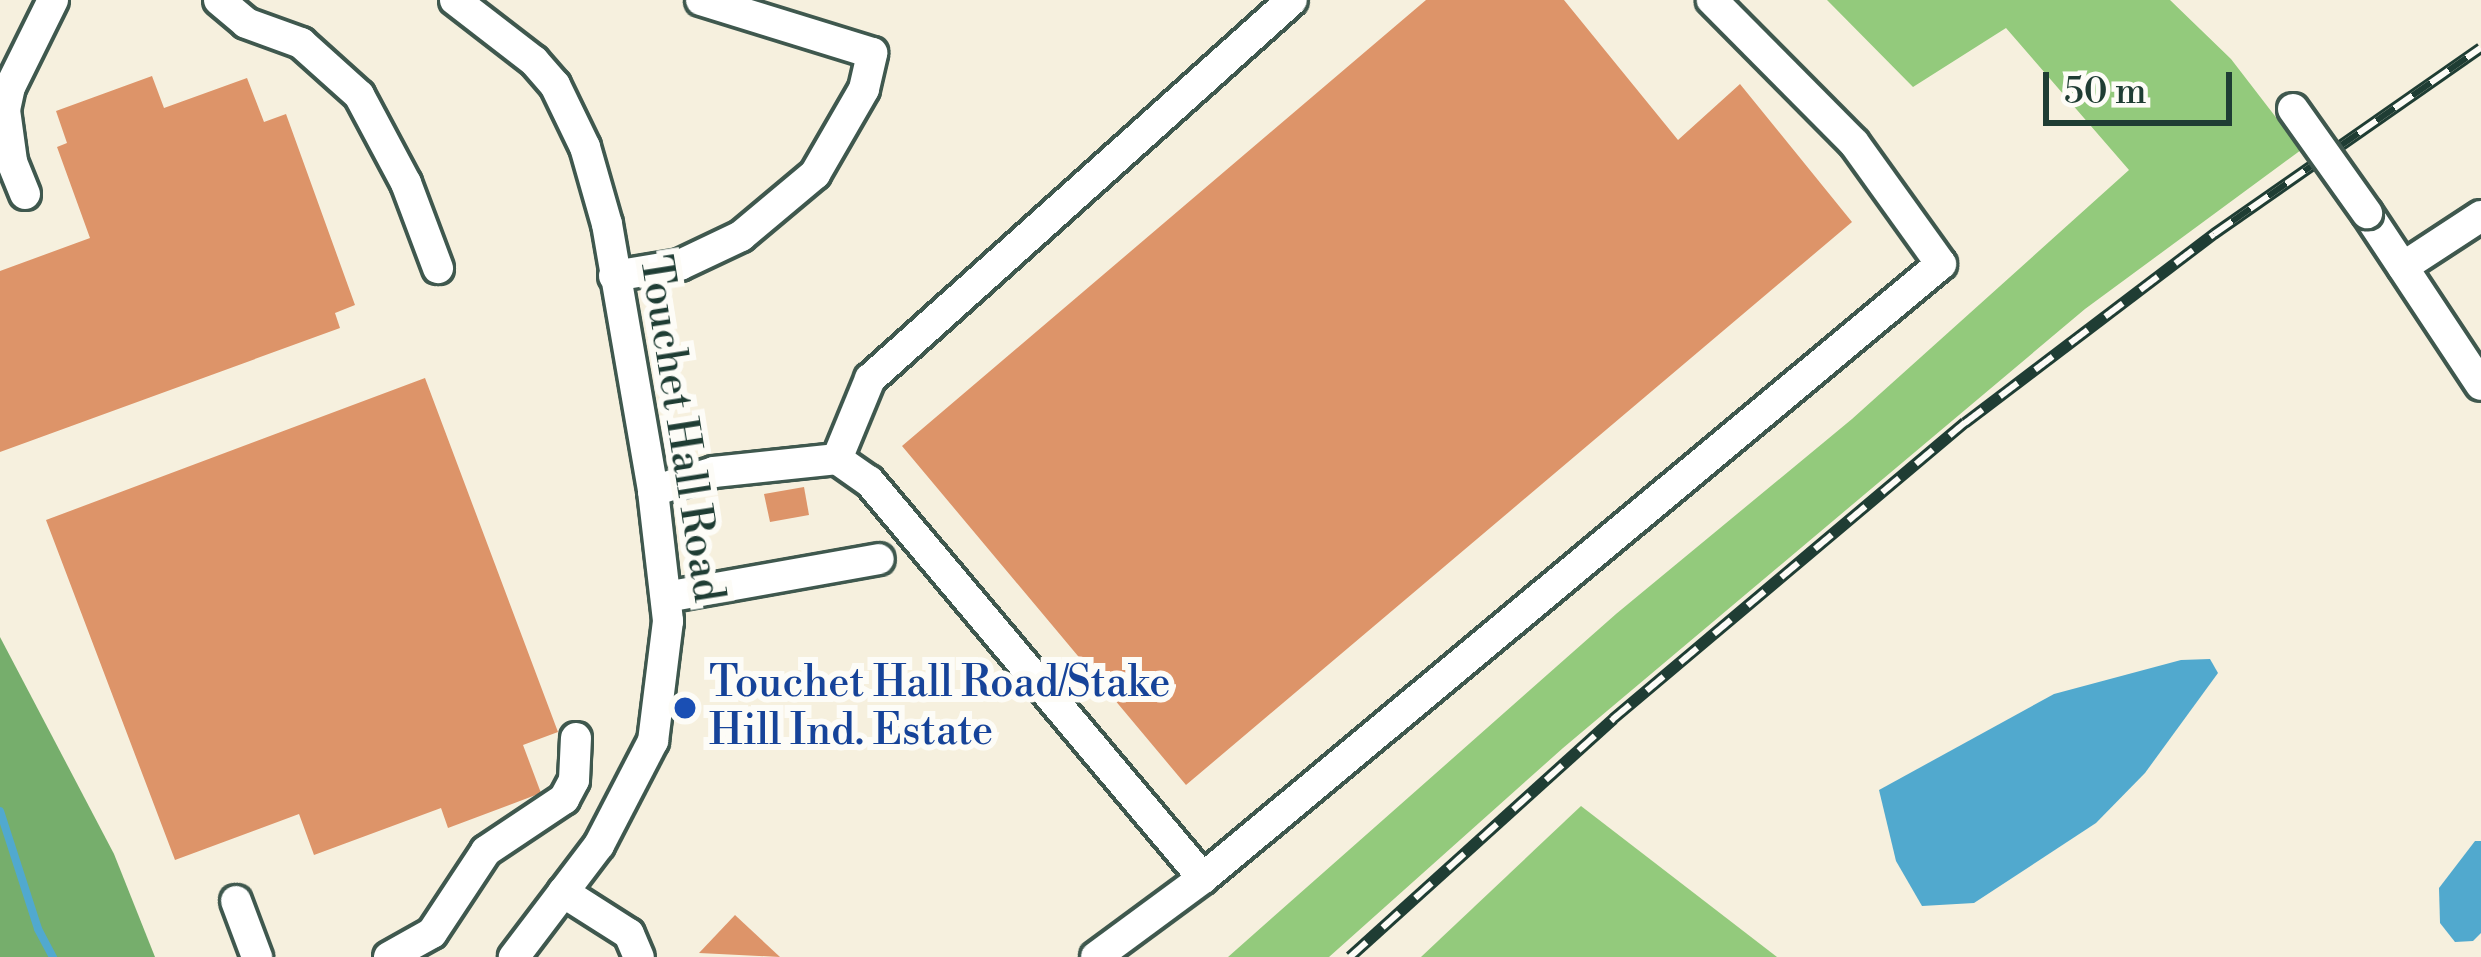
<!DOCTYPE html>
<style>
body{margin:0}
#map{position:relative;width:2481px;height:957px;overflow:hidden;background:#f6f0de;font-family:"Libre Bodoni",serif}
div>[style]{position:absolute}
.green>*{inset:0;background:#93ca7c}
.forest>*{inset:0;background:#76ae6c}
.water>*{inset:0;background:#51a9ce}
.stream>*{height:8px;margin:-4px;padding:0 4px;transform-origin:4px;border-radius:4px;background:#51a9ce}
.building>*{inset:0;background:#dd9469}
.roads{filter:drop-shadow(3px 0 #3f584e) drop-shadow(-3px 0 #3f584e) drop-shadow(0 3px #3f584e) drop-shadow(0 -3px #3f584e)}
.minor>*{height:30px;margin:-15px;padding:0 15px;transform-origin:15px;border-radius:15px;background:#fff}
.rail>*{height:12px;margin-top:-6px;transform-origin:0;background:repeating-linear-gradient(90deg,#fdfcf7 0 22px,#1f3d34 0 44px);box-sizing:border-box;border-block:3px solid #1f3d34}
.bridges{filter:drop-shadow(3px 0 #3f584e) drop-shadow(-3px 0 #3f584e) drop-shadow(0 3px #3f584e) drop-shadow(0 -3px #3f584e)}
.minor-bridge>*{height:30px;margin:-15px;padding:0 15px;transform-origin:15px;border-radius:15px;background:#fff}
.dots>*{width:33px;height:33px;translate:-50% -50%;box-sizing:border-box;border:6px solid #fdfcf7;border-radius:50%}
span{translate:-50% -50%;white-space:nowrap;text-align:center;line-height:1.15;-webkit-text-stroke:12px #fdfcf7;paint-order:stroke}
.street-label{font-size:42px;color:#1f3d34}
.transit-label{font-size:42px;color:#164399}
.left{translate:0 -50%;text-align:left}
.scale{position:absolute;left:2043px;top:72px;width:189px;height:54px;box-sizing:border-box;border:6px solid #1f3d34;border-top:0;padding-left:15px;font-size:36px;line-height:42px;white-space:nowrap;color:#1f3d34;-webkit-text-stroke:9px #fdfcf7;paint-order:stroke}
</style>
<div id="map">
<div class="green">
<i style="clip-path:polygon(1827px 0,2170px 0,2231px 59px,2301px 150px,2085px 309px,1563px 748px,1329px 957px,1228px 957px,1616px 614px,1852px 419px,2129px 170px,2006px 28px,1913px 87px)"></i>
<i style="clip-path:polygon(1581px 806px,1777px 957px,1421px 957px)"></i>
</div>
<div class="forest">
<i style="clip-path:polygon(0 637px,114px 854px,155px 957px,0 957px)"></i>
</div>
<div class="water">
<i style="clip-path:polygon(2181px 660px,2210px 659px,2218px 673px,2145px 773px,2096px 823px,1974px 903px,1922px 906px,1896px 861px,1879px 790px,2054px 694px)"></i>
<i style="clip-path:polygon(2475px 841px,2481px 841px,2481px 933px,2473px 941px,2455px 942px,2440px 923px,2439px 888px)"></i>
</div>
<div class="stream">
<i style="left:0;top:811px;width:124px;rotate:72.1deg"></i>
<i style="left:38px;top:929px;width:32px;rotate:62deg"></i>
</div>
<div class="building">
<i style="clip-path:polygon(1426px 0,1564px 0,1678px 140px,1740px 84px,1852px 222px,1186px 785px,902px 446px)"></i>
<i style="clip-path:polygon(152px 76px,164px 108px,247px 78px,264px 122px,286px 114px,355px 305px,335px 313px,340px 328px,0 452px,0 271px,90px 238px,57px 147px,67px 143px,56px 111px)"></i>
<i style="clip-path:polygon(425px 378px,558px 732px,523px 745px,541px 793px,448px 828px,441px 808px,314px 855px,299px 814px,175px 860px,46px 520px)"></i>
<i style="clip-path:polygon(804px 487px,809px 515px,770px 522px,764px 494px)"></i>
<i style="clip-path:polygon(735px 915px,780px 957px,699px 953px)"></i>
</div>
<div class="roads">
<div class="minor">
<i style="left:219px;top:0;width:35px;rotate:40deg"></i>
<i style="left:246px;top:23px;width:59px;rotate:20deg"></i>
<i style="left:301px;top:43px;width:78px;rotate:41.9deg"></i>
<i style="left:359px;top:95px;width:100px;rotate:61.9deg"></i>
<i style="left:406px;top:183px;width:91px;rotate:69.4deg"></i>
<i style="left:455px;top:0;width:100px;rotate:37.7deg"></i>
<i style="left:534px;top:61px;width:32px;rotate:49deg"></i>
<i style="left:555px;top:85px;width:69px;rotate:64.2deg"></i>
<i style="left:585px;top:147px;width:80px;rotate:74.1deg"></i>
<i style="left:607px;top:224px;width:271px;rotate:80.2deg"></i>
<i style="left:653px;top:491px;width:131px;rotate:83.4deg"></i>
<i style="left:668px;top:621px;width:121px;rotate:97.1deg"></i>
<i style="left:653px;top:741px;width:117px;rotate:117.4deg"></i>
<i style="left:599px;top:845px;width:141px;rotate:127.2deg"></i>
<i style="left:25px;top:194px;width:35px;rotate:-112deg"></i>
<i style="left:12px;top:161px;width:51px;rotate:-97.8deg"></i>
<i style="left:5px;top:110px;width:24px;rotate:-78deg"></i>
<i style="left:10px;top:87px;width:97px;rotate:-63.7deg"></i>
<i style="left:2367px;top:213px;width:206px;rotate:56.5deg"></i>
<i style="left:2403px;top:267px;width:93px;rotate:-33.2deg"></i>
<i style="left:614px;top:276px;width:67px;rotate:-9.5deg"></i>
<i style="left:680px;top:265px;width:68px;rotate:-25.4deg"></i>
<i style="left:741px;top:236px;width:97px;rotate:-40deg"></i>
<i style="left:815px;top:174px;width:98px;rotate:-60deg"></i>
<i style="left:864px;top:89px;width:37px;rotate:-77deg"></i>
<i style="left:872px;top:53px;width:179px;rotate:-162.8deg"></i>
<i style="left:837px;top:459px;width:87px;rotate:-67.6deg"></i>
<i style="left:870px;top:379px;width:567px;rotate:-41.93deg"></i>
<i style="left:653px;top:491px;width:64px;rotate:-17.3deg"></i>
<i style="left:714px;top:472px;width:124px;rotate:-6deg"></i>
<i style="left:837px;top:459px;width:39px;rotate:35deg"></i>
<i style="left:869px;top:481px;width:519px;rotate:49.93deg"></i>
<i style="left:666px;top:597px;width:216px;rotate:-10.1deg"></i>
<i style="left:563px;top:892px;width:78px;rotate:32.5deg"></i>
<i style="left:629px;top:934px;width:25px;rotate:67deg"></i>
<i style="left:236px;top:901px;width:60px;rotate:69.4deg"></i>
<i style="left:389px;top:957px;width:49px;rotate:-29.2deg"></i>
<i style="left:432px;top:933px;width:98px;rotate:-56.6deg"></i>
<i style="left:486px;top:851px;width:94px;rotate:-33.7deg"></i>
<i style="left:564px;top:799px;width:21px;rotate:-62deg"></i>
<i style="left:574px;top:780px;width:42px;rotate:-87.3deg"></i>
<i style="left:1096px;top:957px;width:133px;rotate:-36.4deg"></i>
<i style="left:1203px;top:878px;width:960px;rotate:-39.76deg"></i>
<i style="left:1941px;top:264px;width:149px;rotate:-125.7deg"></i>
<i style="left:1854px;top:143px;width:202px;rotate:-134.8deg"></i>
</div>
</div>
<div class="rail">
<i style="left:1350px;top:957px;width:355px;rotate:-42.1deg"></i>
<i style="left:1613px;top:719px;width:460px;rotate:-40.1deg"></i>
<i style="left:1965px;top:423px;width:313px;rotate:-37.2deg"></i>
<i style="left:2214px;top:234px;width:325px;rotate:-34.9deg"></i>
</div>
<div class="bridges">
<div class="minor-bridge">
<i style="left:2293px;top:109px;width:128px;rotate:54.6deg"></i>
</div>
</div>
<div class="dots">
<i style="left:685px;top:708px;background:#1a4fb4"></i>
</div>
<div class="street-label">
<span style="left:680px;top:429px;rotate:81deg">Touchet Hall Road</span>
</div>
<div class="transit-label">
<span class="left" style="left:709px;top:708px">Touchet Hall Road/Stake<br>Hill Ind. Estate</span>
</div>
<div class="scale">50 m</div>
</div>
